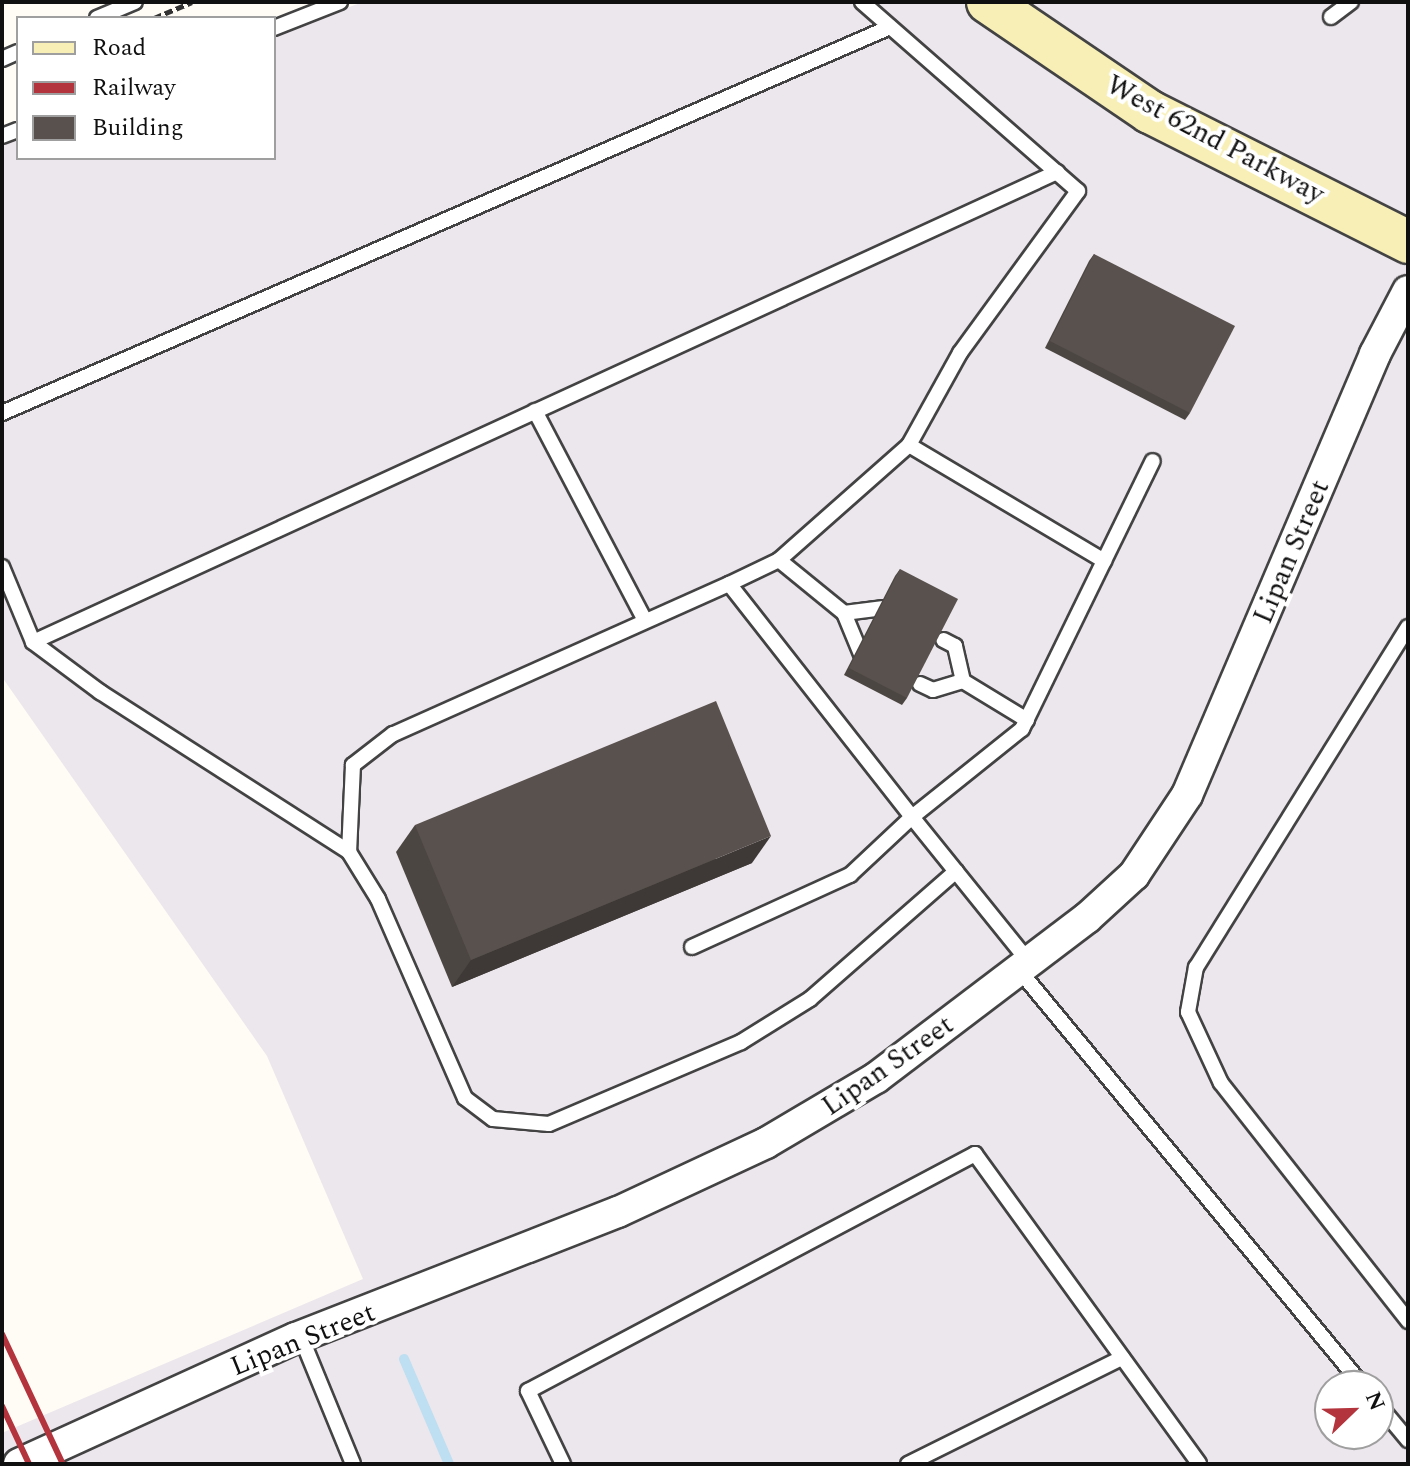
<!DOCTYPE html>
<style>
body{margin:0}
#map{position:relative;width:1410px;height:1466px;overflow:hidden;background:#fefcf4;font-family:Spectral,serif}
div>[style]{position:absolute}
.industrial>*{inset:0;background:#ece6ed}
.stream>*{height:10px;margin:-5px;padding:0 5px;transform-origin:5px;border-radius:5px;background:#bddff1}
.path>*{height:5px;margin-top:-2.5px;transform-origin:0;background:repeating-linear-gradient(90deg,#323232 0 8px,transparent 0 12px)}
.roads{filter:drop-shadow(2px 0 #434343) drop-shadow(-2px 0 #434343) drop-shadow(0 2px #434343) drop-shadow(0 -2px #434343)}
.lane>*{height:14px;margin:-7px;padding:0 7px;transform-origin:7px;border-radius:7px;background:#fff}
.street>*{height:30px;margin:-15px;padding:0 15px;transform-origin:15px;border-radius:15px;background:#fff}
.secondary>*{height:42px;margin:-21px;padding:0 21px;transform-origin:21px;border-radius:21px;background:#f7efb6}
.rail>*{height:6px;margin:-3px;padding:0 3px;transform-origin:3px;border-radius:3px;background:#b4343d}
.wall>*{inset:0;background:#4c4642}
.shaded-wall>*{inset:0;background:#3e3936}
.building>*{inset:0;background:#58514d}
span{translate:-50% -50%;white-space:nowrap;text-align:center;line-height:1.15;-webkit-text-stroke:8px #fff;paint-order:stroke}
.street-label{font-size:28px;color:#101010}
.frame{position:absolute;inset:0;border:4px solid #101010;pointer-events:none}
.legend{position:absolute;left:16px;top:16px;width:260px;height:144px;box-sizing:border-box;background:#fff;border:2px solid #9f9f9f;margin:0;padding:10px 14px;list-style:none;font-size:24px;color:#101010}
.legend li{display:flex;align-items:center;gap:16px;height:40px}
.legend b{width:40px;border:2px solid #9f9f9f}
.north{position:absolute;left:1314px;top:1370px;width:80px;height:80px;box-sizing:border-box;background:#fff;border:2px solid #9f9f9f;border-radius:50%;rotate:67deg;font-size:22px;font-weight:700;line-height:32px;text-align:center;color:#101010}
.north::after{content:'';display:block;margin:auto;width:28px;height:36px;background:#b4343d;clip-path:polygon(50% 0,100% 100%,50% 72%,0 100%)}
</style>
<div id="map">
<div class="industrial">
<i style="clip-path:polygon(evenodd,363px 2px,1408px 2px,1408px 1464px,2px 1464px,2px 1433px,363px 1279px,267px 1056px,2px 677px,2px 136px,18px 130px,18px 158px,274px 158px,274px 35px,363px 2px,1330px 1386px,1378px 1386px,1378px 1434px,1330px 1434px,1330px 1386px)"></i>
</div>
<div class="stream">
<i style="left:404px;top:1359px;width:114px;rotate:66.8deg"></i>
</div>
<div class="path">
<i style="left:154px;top:18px;width:41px;rotate:-22.8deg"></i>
</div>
<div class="roads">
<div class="lane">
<i style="left:862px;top:2px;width:287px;rotate:41.2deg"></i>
<i style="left:1078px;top:191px;width:200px;rotate:126.1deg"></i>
<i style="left:960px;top:353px;width:105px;rotate:119deg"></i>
<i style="left:909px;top:445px;width:227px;rotate:30.7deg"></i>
<i style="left:1331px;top:17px;width:25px;rotate:-37deg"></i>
<i style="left:97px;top:18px;width:41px;rotate:-22.8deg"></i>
<i style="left:274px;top:28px;width:71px;rotate:-21.5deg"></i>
<i style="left:2px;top:59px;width:17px;rotate:-24deg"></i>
<i style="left:2px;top:136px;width:17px;rotate:-21deg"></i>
<i style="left:535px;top:411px;width:235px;rotate:62.3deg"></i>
<i style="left:2px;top:413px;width:968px;rotate:-23.49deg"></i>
<i style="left:779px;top:560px;width:84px;rotate:39.2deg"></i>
<i style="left:2px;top:567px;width:81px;rotate:67.5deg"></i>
<i style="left:33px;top:642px;width:1127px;rotate:-24.65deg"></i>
<i style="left:729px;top:584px;width:55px;rotate:-25.6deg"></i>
<i style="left:779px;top:560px;width:174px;rotate:-41.5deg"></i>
<i style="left:1408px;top:627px;width:401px;rotate:121.9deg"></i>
<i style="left:1196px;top:967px;width:46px;rotate:100.1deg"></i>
<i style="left:1188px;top:1012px;width:78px;rotate:65.1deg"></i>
<i style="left:1221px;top:1083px;width:303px;rotate:51.8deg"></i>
<i style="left:33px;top:642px;width:84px;rotate:36.7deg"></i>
<i style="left:100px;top:692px;width:296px;rotate:32.7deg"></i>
<i style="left:861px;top:654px;width:44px;rotate:-112.5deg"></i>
<i style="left:844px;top:613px;width:40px;rotate:-7.1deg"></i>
<i style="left:963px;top:681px;width:75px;rotate:31.4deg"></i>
<i style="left:920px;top:684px;width:14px;rotate:25deg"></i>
<i style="left:933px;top:690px;width:31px;rotate:-17deg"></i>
<i style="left:963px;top:681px;width:36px;rotate:-103deg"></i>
<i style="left:955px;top:646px;width:13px;rotate:-153deg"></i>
<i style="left:692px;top:947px;width:174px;rotate:-24.5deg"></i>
<i style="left:850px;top:875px;width:85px;rotate:-43.1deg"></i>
<i style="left:912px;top:817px;width:296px;rotate:-128.1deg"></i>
<i style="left:729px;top:584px;width:368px;rotate:155.9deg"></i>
<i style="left:393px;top:734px;width:51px;rotate:142.2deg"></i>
<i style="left:353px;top:765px;width:87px;rotate:92.6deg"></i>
<i style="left:349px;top:852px;width:55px;rotate:58.3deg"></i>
<i style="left:378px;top:899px;width:217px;rotate:66.4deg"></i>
<i style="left:465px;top:1098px;width:35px;rotate:37deg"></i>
<i style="left:493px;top:1119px;width:56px;rotate:5.1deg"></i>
<i style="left:549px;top:1124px;width:209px;rotate:-23.1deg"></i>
<i style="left:741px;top:1042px;width:81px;rotate:-31.9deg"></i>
<i style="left:810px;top:999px;width:194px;rotate:-41.2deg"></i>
<i style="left:1029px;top:962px;width:186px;rotate:-128.9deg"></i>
<i style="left:912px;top:817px;width:141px;rotate:-38.7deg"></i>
<i style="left:1022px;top:729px;width:298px;rotate:-64deg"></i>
<i style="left:1019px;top:970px;width:540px;rotate:50.41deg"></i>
<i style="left:301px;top:1337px;width:137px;rotate:67.7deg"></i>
<i style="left:1378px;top:1404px;width:47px;rotate:50.2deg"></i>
<i style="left:563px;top:1464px;width:81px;rotate:-115.6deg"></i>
<i style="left:528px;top:1391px;width:506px;rotate:-27.93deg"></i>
<i style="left:975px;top:1154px;width:382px;rotate:54.1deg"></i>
<i style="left:908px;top:1464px;width:239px;rotate:-26.4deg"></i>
</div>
<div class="street">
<i style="left:19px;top:1464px;width:304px;rotate:-24.5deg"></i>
<i style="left:296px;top:1338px;width:346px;rotate:-21.4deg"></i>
<i style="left:618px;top:1212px;width:163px;rotate:-25deg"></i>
<i style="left:766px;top:1143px;width:128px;rotate:-30.6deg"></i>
<i style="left:876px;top:1078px;width:265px;rotate:-37.2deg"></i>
<i style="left:1087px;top:918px;width:64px;rotate:-42.5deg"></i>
<i style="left:1134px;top:875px;width:96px;rotate:-56.5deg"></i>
<i style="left:1187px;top:795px;width:479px;rotate:-66.9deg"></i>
<i style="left:1375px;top:354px;width:71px;rotate:-62.4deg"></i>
</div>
<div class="secondary">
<i style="left:988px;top:2px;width:196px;rotate:34.2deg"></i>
<i style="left:1150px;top:112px;width:289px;rotate:26.7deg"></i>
</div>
</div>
<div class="rail">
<i style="left:2px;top:1334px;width:144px;rotate:64.9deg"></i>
<i style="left:2px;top:1406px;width:64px;rotate:65deg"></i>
</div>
<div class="wall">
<i style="clip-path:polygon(1094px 254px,1190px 413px,1185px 420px,1045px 348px,1089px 261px)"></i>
<i style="clip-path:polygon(900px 569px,907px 698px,902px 705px,844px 675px,895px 576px)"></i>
<i style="clip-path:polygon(415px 825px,752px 863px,452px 987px,396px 852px)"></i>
</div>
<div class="shaded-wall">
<i style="clip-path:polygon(771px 836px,752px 863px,452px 987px,471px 960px)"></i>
</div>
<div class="building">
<i style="clip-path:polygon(1094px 254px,1235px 326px,1190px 413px,1050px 341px)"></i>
<i style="clip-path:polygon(900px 569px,958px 599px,907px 698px,849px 668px)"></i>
<i style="clip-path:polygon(716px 701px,771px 836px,471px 960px,415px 825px)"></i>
</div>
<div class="street-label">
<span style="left:1215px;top:140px;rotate:28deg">West 62nd Parkway</span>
<span style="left:1292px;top:552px;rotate:-67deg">Lipan Street</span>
<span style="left:888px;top:1066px;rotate:-35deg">Lipan Street</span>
<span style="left:303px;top:1340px;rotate:-22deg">Lipan Street</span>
</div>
<div class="frame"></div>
<ul class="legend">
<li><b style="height:10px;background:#f7efb6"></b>Road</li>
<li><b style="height:10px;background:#b4343d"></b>Railway</li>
<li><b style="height:22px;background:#58514d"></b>Building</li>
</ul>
<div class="north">N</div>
</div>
